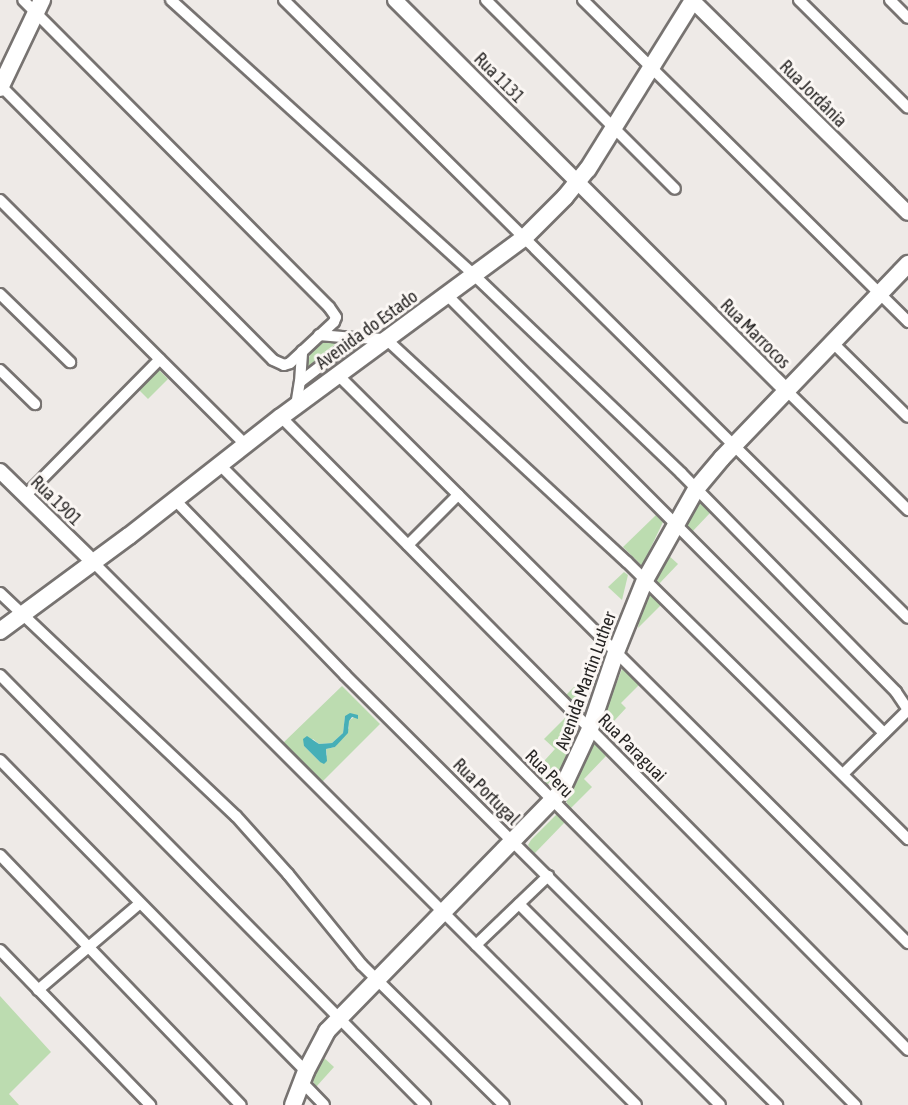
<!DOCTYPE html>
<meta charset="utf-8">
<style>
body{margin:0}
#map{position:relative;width:908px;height:1105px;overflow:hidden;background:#eeeae7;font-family:"Asap Condensed",sans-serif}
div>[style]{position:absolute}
.green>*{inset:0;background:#bcdcb0}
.water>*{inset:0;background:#46afb7}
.roads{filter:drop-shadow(2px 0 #777371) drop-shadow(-2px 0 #777371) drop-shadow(0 2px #777371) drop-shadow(0 -2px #777371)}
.street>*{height:10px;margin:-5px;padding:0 5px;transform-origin:5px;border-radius:5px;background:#fff}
.secondary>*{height:14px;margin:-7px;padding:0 7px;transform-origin:7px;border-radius:7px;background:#fff}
.primary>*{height:16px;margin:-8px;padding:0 8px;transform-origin:8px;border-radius:8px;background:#fff}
span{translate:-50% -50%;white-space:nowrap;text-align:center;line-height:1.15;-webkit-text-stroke:6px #fbf7f4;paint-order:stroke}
.street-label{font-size:18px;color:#262423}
</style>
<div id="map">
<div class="green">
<i style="clip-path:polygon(325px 340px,338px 342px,306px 369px,310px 354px)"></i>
<i style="clip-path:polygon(159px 370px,168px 379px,148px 399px,139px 390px)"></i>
<i style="clip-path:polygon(698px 501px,710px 513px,691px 533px,685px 528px)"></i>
<i style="clip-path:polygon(656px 515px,663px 522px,642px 566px,623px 547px)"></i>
<i style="clip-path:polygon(667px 554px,678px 564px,658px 585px,655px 580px,659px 567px)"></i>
<i style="clip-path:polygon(624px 572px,628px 575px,622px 600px,608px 587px)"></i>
<i style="clip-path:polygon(650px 592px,662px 604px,638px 628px,641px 607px)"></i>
<i style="clip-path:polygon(595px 666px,583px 701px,576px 705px,566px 695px)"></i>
<i style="clip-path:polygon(622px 669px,640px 684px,621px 703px,626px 708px,603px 733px,600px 725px)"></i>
<i style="clip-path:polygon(evenodd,342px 686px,380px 724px,322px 782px,283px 743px,342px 686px,358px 715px,348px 721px,349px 728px,335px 747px,326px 749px,327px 755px,320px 762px,304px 746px,313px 739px,319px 744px,332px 743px,343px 733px,345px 716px,358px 715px)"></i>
<i style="clip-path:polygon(567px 716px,577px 725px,560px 772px,547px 785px,535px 771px,555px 749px,544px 739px)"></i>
<i style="clip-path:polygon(592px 741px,606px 756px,584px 779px,592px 787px,570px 809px,566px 801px,578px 780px)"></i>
<i style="clip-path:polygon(557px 814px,565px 822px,534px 854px,528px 845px,531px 840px)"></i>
<i style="clip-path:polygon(0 996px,51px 1052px,9px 1094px,19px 1105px,0 1105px)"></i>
<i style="clip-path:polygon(322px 1056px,334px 1067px,316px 1087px,313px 1081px)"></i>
</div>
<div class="water">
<i style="clip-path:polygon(350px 713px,358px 715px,358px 719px,352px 717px,349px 721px,348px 733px,335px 747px,326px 749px,327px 761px,324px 764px,320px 762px,304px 746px,303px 739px,307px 736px,319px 744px,332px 743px,343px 733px,345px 716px)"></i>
</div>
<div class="roads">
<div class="street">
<i style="left:171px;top:0;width:409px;rotate:42.2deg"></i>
<i style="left:474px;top:275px;width:286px;rotate:43.7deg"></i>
<i style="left:681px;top:473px;width:307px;rotate:45.5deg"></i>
<i style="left:896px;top:692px;width:22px;rotate:56deg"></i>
<i style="left:284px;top:0;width:878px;rotate:44.72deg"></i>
<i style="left:486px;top:0;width:267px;rotate:45deg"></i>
<i style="left:583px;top:0;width:458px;rotate:44.7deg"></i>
<i style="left:799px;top:0;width:153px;rotate:44.7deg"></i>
<i style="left:890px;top:0;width:25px;rotate:45deg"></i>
<i style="left:0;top:85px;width:387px;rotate:45.2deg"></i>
<i style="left:273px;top:360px;width:12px;rotate:24deg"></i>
<i style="left:284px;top:365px;width:6px;rotate:-18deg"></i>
<i style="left:290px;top:363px;width:60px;rotate:-43deg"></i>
<i style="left:334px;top:322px;width:5px;rotate:-68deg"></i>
<i style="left:336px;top:317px;width:12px;rotate:-125deg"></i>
<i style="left:329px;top:307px;width:433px;rotate:-134.9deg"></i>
<i style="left:0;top:200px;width:347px;rotate:44.9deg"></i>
<i style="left:0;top:294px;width:98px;rotate:44.2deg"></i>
<i style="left:447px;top:295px;width:619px;rotate:45.07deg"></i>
<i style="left:319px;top:335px;width:38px;rotate:5deg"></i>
<i style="left:833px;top:343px;width:105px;rotate:44.6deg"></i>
<i style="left:0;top:370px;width:49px;rotate:44.2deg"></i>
<i style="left:338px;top:375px;width:805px;rotate:44.9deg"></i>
<i style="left:300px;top:382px;width:31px;rotate:-86deg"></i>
<i style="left:787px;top:391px;width:170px;rotate:44.5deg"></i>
<i style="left:296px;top:406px;width:24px;rotate:-81deg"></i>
<i style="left:300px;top:382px;width:72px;rotate:-37.7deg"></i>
<i style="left:357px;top:338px;width:29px;rotate:2deg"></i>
<i style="left:386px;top:339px;width:328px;rotate:42.8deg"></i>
<i style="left:627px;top:562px;width:395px;rotate:44.6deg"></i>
<i style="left:281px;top:417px;width:891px;rotate:45.27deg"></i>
<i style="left:220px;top:465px;width:902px;rotate:45.22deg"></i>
<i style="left:25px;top:496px;width:192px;rotate:-45.4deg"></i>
<i style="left:175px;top:500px;width:244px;rotate:45.8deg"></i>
<i style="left:345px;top:675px;width:610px;rotate:44.87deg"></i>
<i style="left:408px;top:545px;width:71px;rotate:-45deg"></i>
<i style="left:90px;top:559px;width:772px;rotate:45deg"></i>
<i style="left:0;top:593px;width:325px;rotate:43.4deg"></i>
<i style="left:236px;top:816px;width:78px;rotate:48.1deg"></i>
<i style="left:288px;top:874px;width:117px;rotate:50.9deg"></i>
<i style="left:362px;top:965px;width:199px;rotate:44.6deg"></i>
<i style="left:0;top:675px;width:605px;rotate:45.34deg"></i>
<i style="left:0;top:760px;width:436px;rotate:45.5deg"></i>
<i style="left:843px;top:774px;width:91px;rotate:-44.6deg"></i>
<i style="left:0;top:855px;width:347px;rotate:46.1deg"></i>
<i style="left:519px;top:904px;width:284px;rotate:45deg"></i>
<i style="left:476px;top:945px;width:100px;rotate:-43.8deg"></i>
<i style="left:0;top:950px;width:216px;rotate:45.9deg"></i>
<i style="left:38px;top:990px;width:133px;rotate:-40.4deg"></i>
<i style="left:301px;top:1081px;width:33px;rotate:46deg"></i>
</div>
<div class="secondary">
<i style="left:395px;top:0;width:554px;rotate:44.93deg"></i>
<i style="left:692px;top:0;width:303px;rotate:44.6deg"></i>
<i style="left:0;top:471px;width:122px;rotate:44.3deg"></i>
</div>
<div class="primary">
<i style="left:0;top:88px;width:98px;rotate:-64.5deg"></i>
<i style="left:0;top:631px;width:160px;rotate:-36.4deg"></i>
<i style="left:129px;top:536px;width:193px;rotate:-38.1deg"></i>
<i style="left:281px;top:417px;width:302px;rotate:-36.4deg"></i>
<i style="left:524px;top:238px;width:58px;rotate:-45deg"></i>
<i style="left:565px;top:197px;width:36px;rotate:-51deg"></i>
<i style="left:588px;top:169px;width:199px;rotate:-58.1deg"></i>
<i style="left:293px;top:1105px;width:36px;rotate:-69deg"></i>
<i style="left:306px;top:1071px;width:45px;rotate:-62.3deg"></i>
<i style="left:327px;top:1031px;width:335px;rotate:-45.7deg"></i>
<i style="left:561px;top:791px;width:68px;rotate:-64.9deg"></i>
<i style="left:590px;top:729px;width:81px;rotate:-71.3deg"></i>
<i style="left:616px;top:652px;width:78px;rotate:-68.1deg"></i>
<i style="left:645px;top:580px;width:104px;rotate:-60.7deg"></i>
<i style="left:696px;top:489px;width:40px;rotate:-50deg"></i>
<i style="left:722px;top:458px;width:269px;rotate:-46.2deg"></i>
</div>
</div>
<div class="street-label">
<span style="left:499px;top:78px;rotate:45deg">Rua 1131</span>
<span style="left:813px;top:94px;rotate:45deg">Rua Jordânia</span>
<span style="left:367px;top:330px;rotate:-36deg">Avenida do Estado</span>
<span style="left:755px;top:334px;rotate:45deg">Rua Marrocos</span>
<span style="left:56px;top:501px;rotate:44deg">Rua 1901</span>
<span style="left:586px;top:681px;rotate:-70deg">Avenida Martin Luther</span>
<span style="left:632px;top:748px;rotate:45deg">Rua Paraguai</span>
<span style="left:549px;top:774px;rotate:45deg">Rua Peru</span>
<span style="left:486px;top:792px;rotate:45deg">Rua Portugal</span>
</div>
</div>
